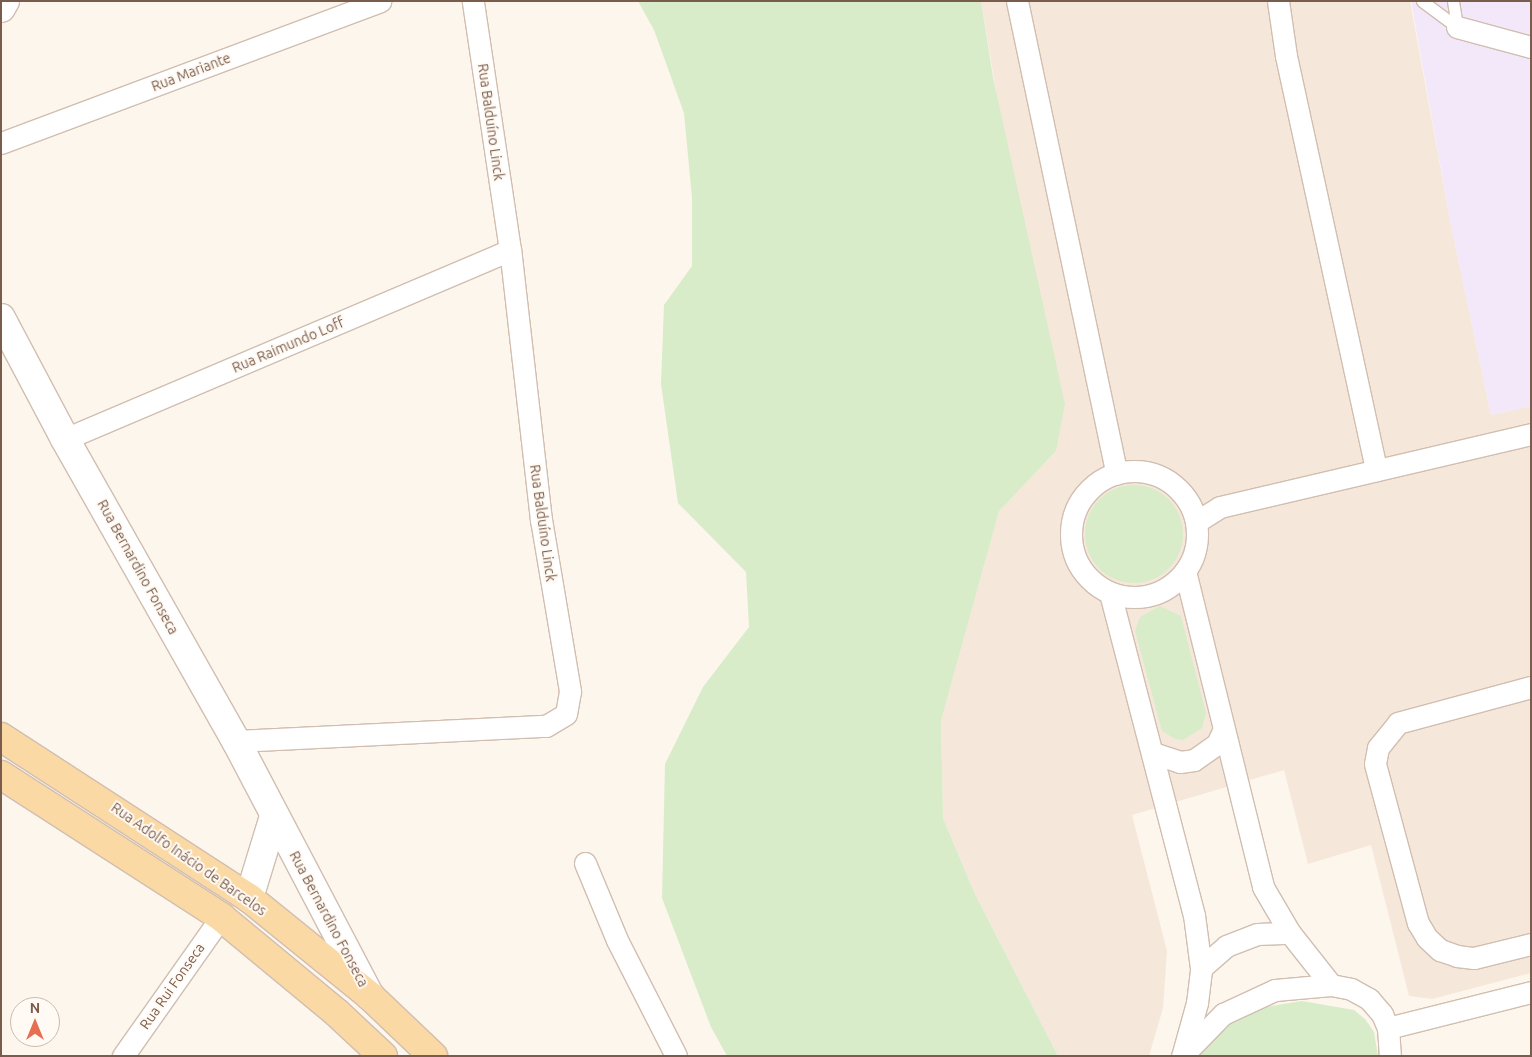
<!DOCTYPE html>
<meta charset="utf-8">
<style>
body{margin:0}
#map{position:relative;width:1532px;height:1057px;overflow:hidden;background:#fdf6ec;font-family:Ubuntu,sans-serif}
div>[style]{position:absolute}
.residential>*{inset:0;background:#f5e8da}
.education>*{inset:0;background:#f3e8fa}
.green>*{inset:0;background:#d8ecc9}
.round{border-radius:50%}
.roads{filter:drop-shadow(1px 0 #d1beb0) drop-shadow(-1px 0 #d1beb0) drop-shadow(0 1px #d1beb0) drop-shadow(0 -1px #d1beb0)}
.lane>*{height:11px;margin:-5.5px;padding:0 5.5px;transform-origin:5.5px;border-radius:5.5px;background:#fff}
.street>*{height:21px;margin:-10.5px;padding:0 10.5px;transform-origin:10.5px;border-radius:10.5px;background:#fff}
.street>.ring{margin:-10.5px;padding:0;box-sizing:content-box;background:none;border:21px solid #fff;border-radius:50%}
.secondary>*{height:28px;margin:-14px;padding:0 14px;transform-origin:14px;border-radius:14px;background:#fff}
.primary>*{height:28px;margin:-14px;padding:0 14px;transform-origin:14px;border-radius:14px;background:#fbd9a5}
span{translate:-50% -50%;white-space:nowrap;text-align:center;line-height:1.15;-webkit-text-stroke:4px #fffaf3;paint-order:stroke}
.street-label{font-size:14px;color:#7a5c4d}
.frame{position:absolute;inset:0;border:2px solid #7a5c4d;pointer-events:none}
.north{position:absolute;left:10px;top:997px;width:50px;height:50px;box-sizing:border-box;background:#fffaf3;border:1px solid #cabbb1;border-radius:50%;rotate:0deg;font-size:14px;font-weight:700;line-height:20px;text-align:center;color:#7a5c4d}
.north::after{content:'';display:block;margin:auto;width:18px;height:22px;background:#e76f51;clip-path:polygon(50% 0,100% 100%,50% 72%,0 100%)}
</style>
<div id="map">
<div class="residential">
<i style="clip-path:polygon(981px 1px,1410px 1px,1450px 220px,1491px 415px,1531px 406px,1531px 973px,1432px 999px,1409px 996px,1371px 845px,1308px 864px,1284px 770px,1132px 815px,1167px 951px,1163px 1008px,1149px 1056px,1058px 1056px,975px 894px,943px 818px,941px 721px,999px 510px,1056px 451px)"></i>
</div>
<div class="education">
<i style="clip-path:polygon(1411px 1px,1531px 1px,1531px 406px,1491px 415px,1450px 220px)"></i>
</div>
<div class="green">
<i style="clip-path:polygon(638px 1px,981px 1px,993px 77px,1065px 404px,1056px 451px,999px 511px,941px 721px,943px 818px,975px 894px,1058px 1056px,727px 1056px,711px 1027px,662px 898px,665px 764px,703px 687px,749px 627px,746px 572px,678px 503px,661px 384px,664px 305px,692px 266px,692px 198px,684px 113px,654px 30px)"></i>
<i class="round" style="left:1085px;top:485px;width:98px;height:98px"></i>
<i style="clip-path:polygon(1160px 606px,1181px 616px,1206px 713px,1202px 728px,1183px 740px,1175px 739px,1162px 731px,1135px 631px,1140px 617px)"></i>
<i style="clip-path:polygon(1302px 1001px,1354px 1010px,1365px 1019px,1374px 1032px,1378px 1056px,1197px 1056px,1232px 1022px,1266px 1007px)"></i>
</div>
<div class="roads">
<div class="lane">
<i style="left:1422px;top:1px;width:44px;rotate:36.6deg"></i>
<i style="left:1453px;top:1px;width:26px;rotate:81deg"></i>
</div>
<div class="street">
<i style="left:1017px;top:1px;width:483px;rotate:78.1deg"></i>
<i style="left:1278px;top:1px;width:56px;rotate:81.7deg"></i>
<i style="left:1286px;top:56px;width:424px;rotate:77.7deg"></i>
<i style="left:1457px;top:27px;width:77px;rotate:15.1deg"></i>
<i style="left:1px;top:143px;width:405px;rotate:-20.5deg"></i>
<i style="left:65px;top:439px;width:483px;rotate:-23deg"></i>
<i class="ring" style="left:1071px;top:471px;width:105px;height:105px"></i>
<i style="left:1196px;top:522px;width:28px;rotate:-32deg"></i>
<i style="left:1220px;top:507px;width:319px;rotate:-13.2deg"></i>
<i style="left:1185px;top:571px;width:325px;rotate:76.1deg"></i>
<i style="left:1263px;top:887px;width:53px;rotate:59.6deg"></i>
<i style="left:1110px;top:593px;width:333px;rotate:75.4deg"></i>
<i style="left:1194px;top:915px;width:53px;rotate:82.5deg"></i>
<i style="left:1531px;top:687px;width:138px;rotate:164.9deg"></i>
<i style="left:1398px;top:723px;width:32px;rotate:129deg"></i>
<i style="left:1378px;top:748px;width:16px;rotate:101deg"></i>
<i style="left:1375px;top:764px;width:165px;rotate:74.9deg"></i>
<i style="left:1418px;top:923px;width:17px;rotate:59deg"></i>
<i style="left:1427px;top:938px;width:18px;rotate:43deg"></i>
<i style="left:1440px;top:950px;width:18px;rotate:19deg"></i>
<i style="left:1457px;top:956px;width:17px;rotate:7deg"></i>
<i style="left:1474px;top:958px;width:59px;rotate:-13.8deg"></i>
<i style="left:236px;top:741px;width:310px;rotate:-2.8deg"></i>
<i style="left:546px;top:726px;width:23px;rotate:-31deg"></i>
<i style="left:566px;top:714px;width:23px;rotate:-80deg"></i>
<i style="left:570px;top:691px;width:173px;rotate:-99.6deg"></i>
<i style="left:541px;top:520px;width:272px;rotate:-96.5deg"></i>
<i style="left:510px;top:250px;width:252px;rotate:-98.5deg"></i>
<i style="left:1153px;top:753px;width:28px;rotate:18deg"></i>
<i style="left:1180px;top:762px;width:14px;rotate:-8deg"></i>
<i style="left:1194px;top:760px;width:28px;rotate:-35deg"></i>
<i style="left:1217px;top:744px;width:14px;rotate:-65deg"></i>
<i style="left:585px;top:863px;width:83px;rotate:67.4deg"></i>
<i style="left:617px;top:940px;width:130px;rotate:63deg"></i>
<i style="left:1388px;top:1028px;width:147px;rotate:-14.1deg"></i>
<i style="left:1183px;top:1053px;width:52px;rotate:-74.4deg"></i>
<i style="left:1197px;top:1003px;width:35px;rotate:-83deg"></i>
<i style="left:1201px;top:968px;width:33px;rotate:-41deg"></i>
<i style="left:1226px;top:946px;width:33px;rotate:-21deg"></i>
<i style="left:1257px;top:934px;width:33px;rotate:-2deg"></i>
<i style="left:1290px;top:933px;width:66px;rotate:51.7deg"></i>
<i style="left:123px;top:1056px;width:170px;rotate:-54.8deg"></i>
<i style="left:1182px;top:1056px;width:59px;rotate:-45.7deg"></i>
<i style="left:1223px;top:1014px;width:57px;rotate:-24.8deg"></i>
<i style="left:1275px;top:990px;width:56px;rotate:-5.1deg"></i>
<i style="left:1331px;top:985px;width:20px;rotate:11deg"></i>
<i style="left:1351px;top:989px;width:21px;rotate:29deg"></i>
<i style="left:1369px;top:999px;width:20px;rotate:49deg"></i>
<i style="left:1382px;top:1014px;width:15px;rotate:67deg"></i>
<i style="left:1388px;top:1028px;width:28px;rotate:86deg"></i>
</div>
<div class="secondary">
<i style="left:1px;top:8px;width:8px;rotate:-60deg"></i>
<i style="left:1px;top:318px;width:137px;rotate:62.1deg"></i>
<i style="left:65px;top:439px;width:347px;rotate:60.5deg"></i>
<i style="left:236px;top:741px;width:288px;rotate:62.3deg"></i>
<i style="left:249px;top:898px;width:86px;rotate:-73deg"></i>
</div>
<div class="primary">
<i style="left:1px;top:737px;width:296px;rotate:33deg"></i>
<i style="left:249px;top:898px;width:156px;rotate:39deg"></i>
<i style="left:370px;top:996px;width:87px;rotate:43.6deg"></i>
<i style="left:1px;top:775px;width:262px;rotate:32.8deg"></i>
<i style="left:221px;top:917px;width:151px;rotate:39.6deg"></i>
<i style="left:337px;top:1013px;width:63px;rotate:43.1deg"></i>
</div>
</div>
<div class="street-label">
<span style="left:191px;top:72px;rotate:-21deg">Rua Mariante</span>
<span style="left:491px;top:122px;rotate:82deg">Rua Balduíno Linck</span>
<span style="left:288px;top:345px;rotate:-23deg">Rua Raimundo Loff</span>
<span style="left:543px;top:523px;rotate:82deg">Rua Balduíno Linck</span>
<span style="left:138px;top:567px;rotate:61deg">Rua Bernardino Fonseca</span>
<span style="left:189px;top:859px;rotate:35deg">Rua Adolfo Inácio de Barcelos</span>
<span style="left:329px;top:919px;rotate:62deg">Rua Bernardino Fonseca</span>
<span style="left:172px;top:986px;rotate:-55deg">Rua Rui Fonseca</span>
</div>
<div class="frame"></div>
<div class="north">N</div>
</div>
